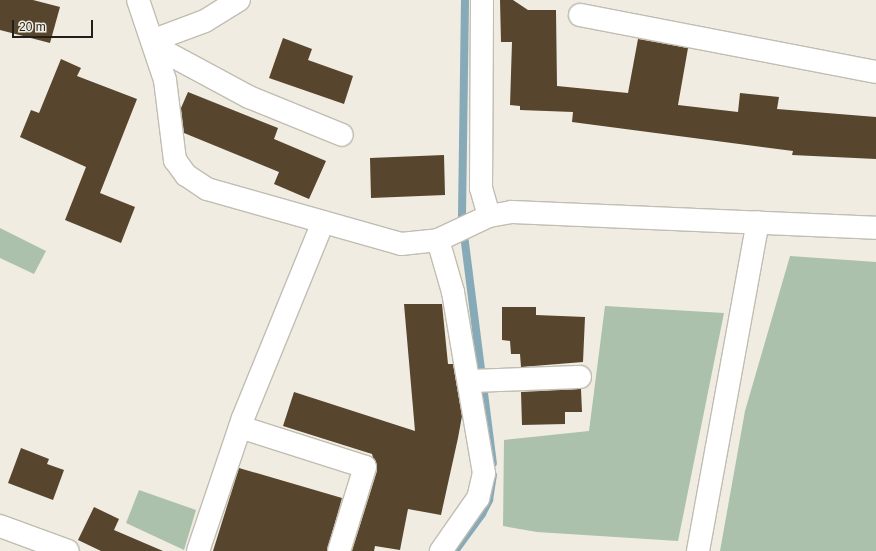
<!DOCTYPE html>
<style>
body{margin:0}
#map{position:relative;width:876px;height:551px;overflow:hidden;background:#f0ece1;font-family:Helvetica,sans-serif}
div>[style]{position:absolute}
.green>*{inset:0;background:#acc1ab}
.stream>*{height:8px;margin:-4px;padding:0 4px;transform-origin:4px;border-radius:4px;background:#86aab8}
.building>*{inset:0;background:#57452d}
.roads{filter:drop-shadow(1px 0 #c1bdb2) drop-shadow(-1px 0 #c1bdb2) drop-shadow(0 1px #c1bdb2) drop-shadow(0 -1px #c1bdb2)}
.minor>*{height:22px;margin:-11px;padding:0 11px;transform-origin:11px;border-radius:11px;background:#fff}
span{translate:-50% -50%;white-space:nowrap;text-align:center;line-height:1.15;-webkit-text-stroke:4px #f0ece1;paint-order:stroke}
.scale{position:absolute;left:12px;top:20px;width:81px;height:18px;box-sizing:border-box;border:2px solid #201f1b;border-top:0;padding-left:5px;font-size:12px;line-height:14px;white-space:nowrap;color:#201f1b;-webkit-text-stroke:3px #f0ece1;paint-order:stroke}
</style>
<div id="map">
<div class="green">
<i style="clip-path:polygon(0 228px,46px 251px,34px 274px,0 258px)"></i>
<i style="clip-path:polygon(790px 256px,876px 262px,876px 551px,720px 551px,745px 411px)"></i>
<i style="clip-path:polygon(605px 306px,724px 313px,678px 541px,537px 532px,503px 526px,504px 440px,589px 431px)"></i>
<i style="clip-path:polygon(139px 490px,196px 510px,184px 550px,126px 523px)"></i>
</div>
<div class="stream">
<i style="left:465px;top:0;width:219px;rotate:90.8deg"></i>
<i style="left:462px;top:219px;width:246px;rotate:82.8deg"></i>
<i style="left:455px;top:551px;width:46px;rotate:-53.9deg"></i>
<i style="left:482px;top:514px;width:16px;rotate:-63deg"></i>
<i style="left:489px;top:500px;width:25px;rotate:-81deg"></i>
</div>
<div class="building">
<i style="clip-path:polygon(0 0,33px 0,60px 7px,50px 43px,0 30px)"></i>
<i style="clip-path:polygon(500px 0,513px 0,528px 10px,556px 10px,557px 86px,628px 93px,638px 39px,688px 48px,678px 105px,738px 112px,740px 93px,779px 97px,777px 109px,876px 117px,876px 159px,792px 155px,793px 151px,572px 122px,573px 112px,520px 110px,520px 106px,510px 105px,512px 42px,501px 42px)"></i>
<i style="clip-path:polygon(283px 38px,312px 49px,308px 60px,353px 76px,344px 104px,269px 78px)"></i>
<i style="clip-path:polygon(61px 59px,81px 68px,77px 76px,137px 99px,100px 193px,135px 207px,121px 243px,65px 220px,86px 167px,20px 137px,31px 110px,39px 113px)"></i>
<i style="clip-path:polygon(188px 92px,278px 128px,274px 139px,326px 161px,309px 199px,274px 184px,279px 172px,184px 133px,181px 108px)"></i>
<i style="clip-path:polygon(444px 155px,445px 195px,371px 198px,370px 158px)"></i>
<i style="clip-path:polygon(404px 304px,442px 304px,448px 364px,453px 364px,462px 416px,458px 438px,441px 515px,408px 509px,400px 550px,375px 546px,374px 551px,352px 551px,377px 471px,372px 454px,283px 426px,294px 392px,415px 431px)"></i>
<i style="clip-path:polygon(502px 307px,536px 307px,536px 315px,585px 317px,583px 362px,521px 367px,520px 354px,511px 354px,510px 341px,502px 340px)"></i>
<i style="clip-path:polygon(581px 389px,582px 412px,565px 412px,565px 424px,522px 425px,521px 392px)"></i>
<i style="clip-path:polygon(21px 448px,49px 459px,47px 464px,64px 470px,53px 500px,8px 483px)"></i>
<i style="clip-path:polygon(239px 468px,342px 498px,327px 551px,213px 551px)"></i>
<i style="clip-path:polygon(94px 507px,119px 519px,114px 530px,163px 551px,101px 551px,78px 540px)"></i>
</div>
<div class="roads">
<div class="minor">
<i style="left:138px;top:0;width:84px;rotate:71.4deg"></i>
<i style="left:165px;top:80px;width:81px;rotate:82.9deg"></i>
<i style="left:175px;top:160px;width:19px;rotate:54deg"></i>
<i style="left:186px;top:175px;width:25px;rotate:34deg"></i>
<i style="left:207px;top:189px;width:202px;rotate:15.8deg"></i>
<i style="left:401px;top:244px;width:37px;rotate:-6deg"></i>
<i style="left:438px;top:240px;width:56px;rotate:-25.2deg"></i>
<i style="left:489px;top:216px;width:23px;rotate:-10deg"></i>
<i style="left:512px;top:212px;width:364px;rotate:2.5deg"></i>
<i style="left:482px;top:0;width:188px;rotate:90.3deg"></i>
<i style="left:481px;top:188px;width:29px;rotate:74deg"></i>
<i style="left:580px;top:15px;width:301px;rotate:10.9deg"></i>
<i style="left:154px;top:40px;width:54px;rotate:-20.4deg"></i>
<i style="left:205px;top:21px;width:40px;rotate:-32deg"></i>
<i style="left:156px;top:47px;width:106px;rotate:28.3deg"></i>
<i style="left:249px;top:97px;width:100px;rotate:22.2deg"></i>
<i style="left:438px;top:240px;width:54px;rotate:73.9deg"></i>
<i style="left:453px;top:292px;width:184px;rotate:80.3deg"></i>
<i style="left:484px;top:473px;width:26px;rotate:103deg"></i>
<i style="left:478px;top:498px;width:65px;rotate:124.9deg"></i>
<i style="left:470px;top:381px;width:110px;rotate:-2.1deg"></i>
<i style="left:240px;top:427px;width:131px;rotate:17.7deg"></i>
<i style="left:365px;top:467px;width:88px;rotate:107.2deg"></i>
<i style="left:0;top:526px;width:72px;rotate:20.2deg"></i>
<i style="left:198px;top:551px;width:140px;rotate:-71.3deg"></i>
<i style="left:243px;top:418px;width:209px;rotate:-67.8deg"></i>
<i style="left:698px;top:551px;width:334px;rotate:-79.7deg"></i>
</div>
</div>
<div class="scale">20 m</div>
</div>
